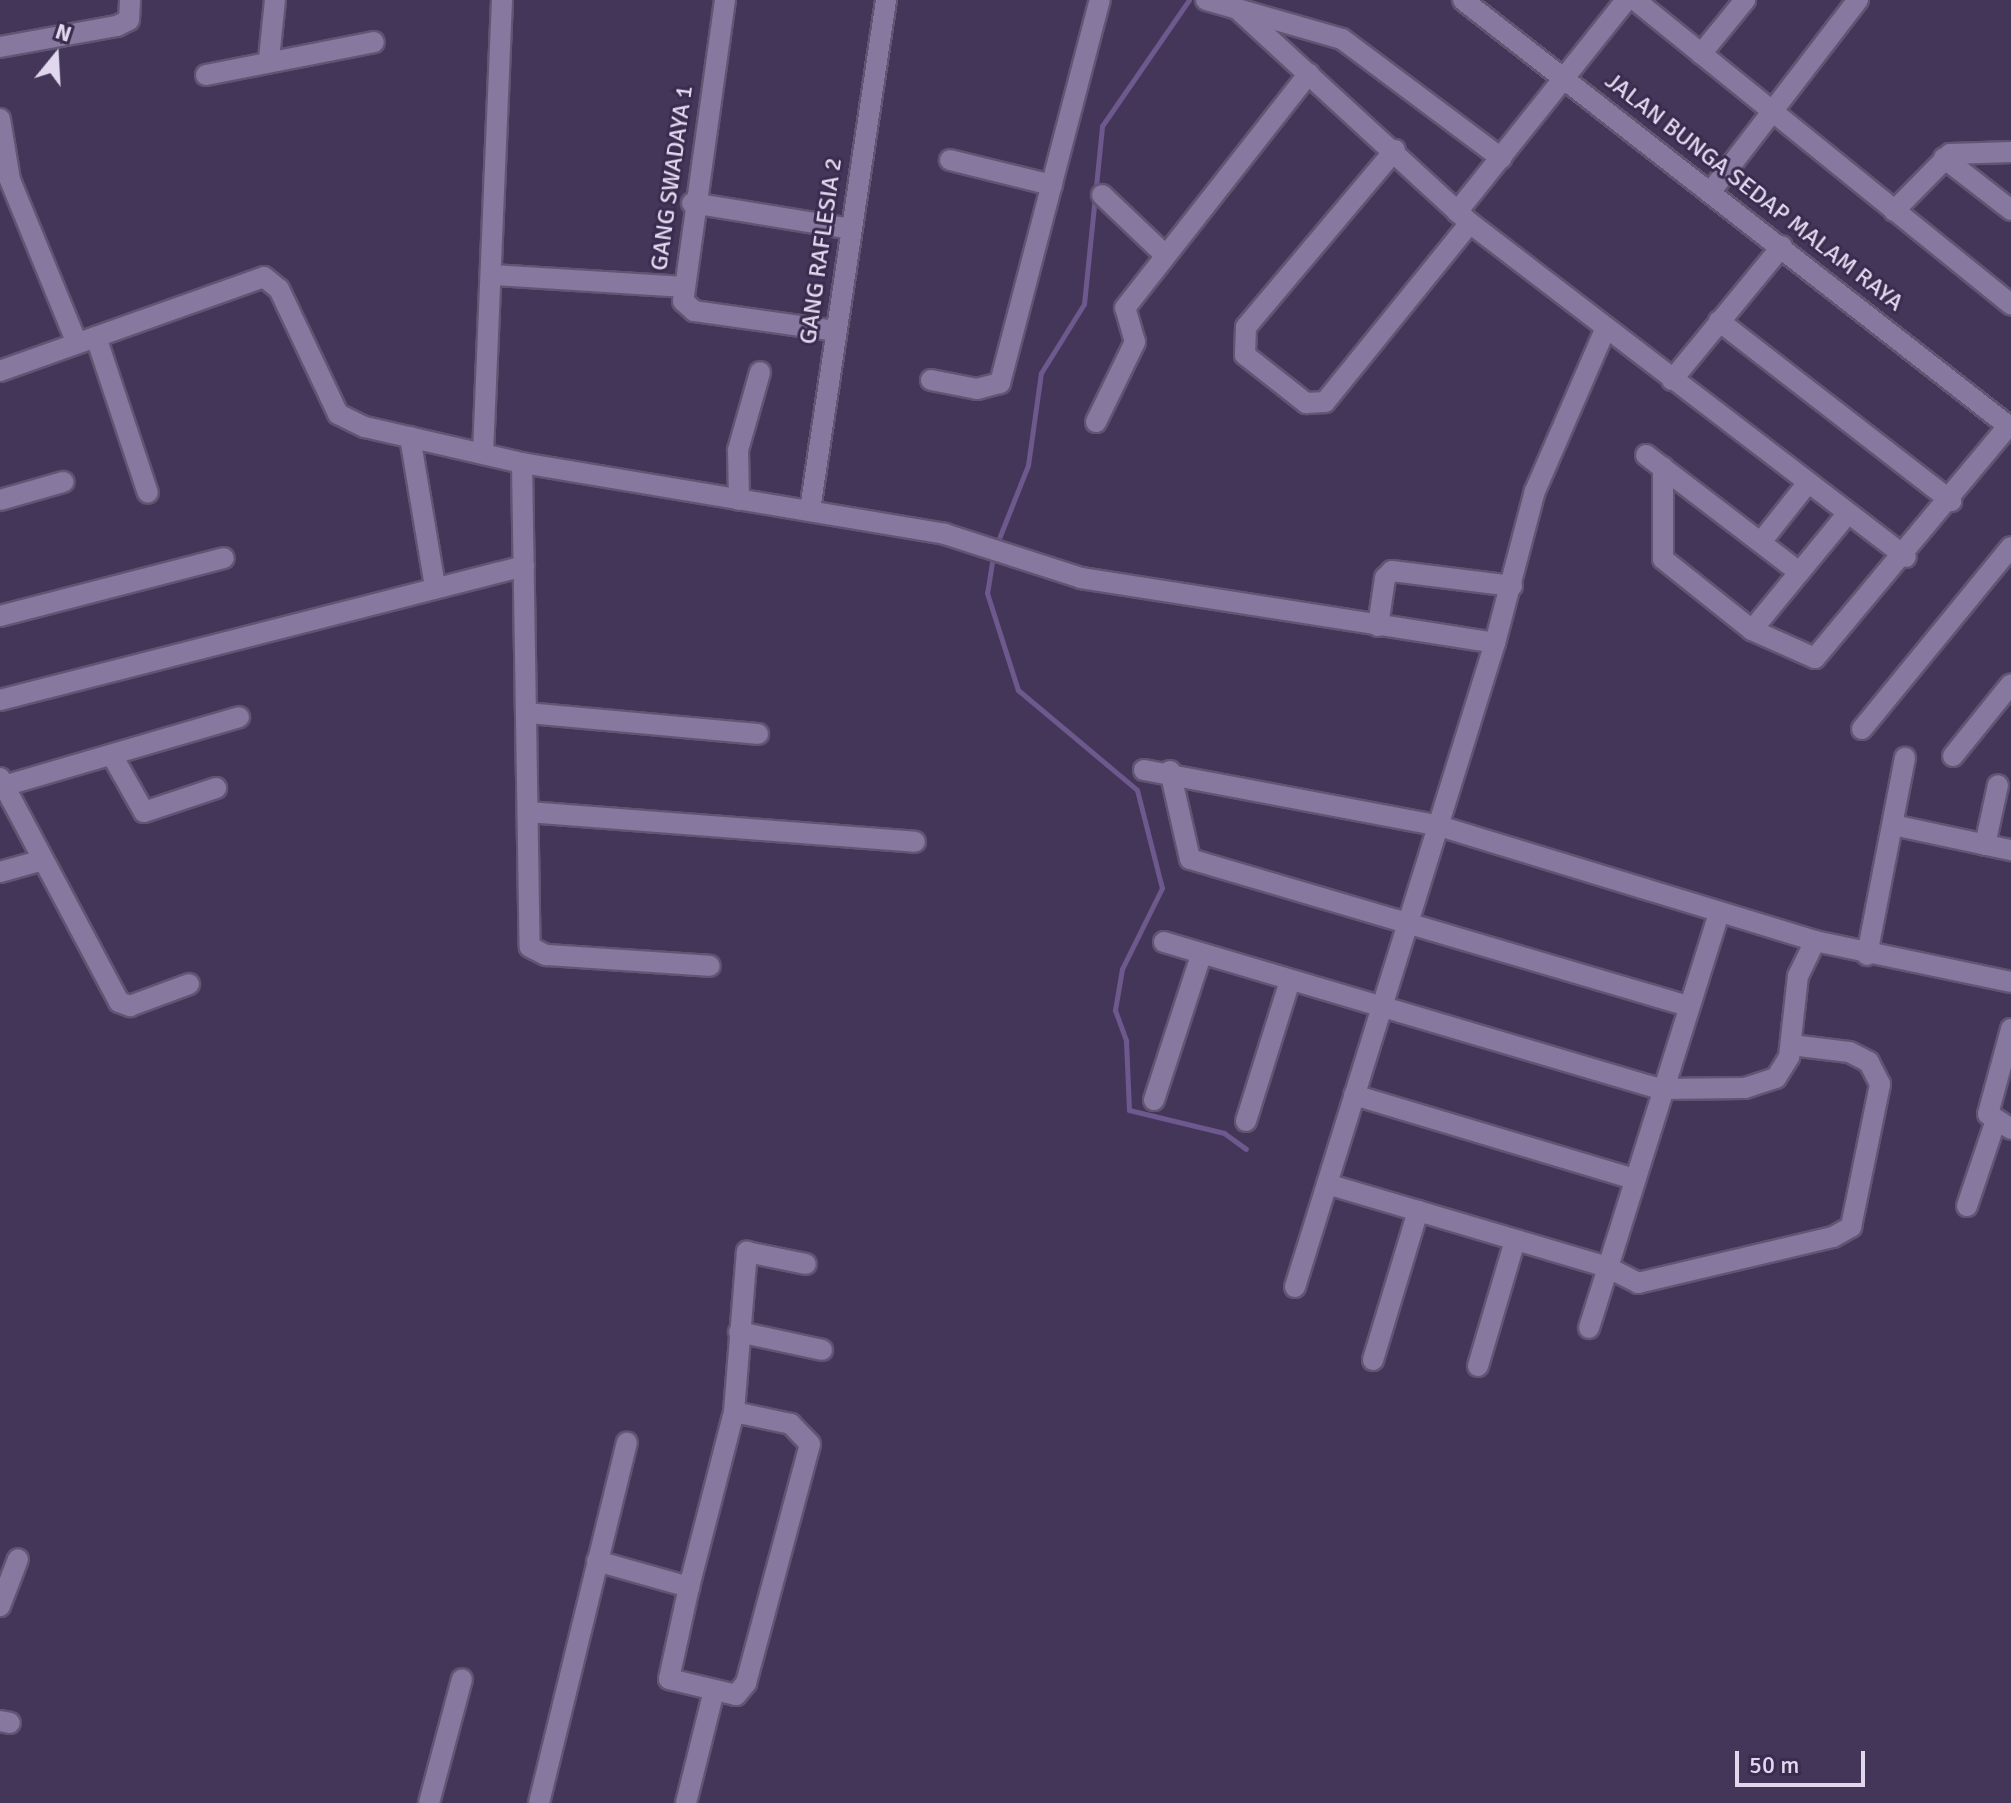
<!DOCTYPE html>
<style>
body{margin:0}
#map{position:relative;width:2011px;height:1803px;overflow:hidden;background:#443659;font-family:Signika,sans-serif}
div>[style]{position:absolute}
.stream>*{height:5px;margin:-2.5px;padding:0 2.5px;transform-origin:2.5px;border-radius:2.5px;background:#6d598d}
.roads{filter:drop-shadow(2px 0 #615572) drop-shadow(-2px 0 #615572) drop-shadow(0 2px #615572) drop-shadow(0 -2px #615572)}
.minor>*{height:20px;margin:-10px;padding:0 10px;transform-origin:10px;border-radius:10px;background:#8778a0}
.tertiary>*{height:20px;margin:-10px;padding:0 10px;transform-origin:10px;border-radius:10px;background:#8778a0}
span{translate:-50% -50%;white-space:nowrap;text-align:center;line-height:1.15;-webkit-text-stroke:6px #3a2c4e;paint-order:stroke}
.street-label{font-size:24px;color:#e0d8ee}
.north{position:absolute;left:16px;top:16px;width:80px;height:80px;-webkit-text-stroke:6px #3a2c4e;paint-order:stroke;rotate:18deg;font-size:22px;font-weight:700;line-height:32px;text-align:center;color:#e0d8ee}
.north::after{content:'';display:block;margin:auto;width:28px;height:36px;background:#e0d8ee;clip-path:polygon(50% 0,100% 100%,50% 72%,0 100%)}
.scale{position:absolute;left:1735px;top:1751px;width:130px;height:36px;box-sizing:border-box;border:4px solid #e0d8ee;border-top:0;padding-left:10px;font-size:24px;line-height:28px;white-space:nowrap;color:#e0d8ee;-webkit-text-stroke:6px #3a2c4e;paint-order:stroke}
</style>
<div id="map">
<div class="stream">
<i style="left:996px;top:546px;width:87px;rotate:-68.4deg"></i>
<i style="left:1028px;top:465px;width:93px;rotate:-82deg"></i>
<i style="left:1041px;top:373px;width:81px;rotate:-58.1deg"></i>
<i style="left:1084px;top:304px;width:179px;rotate:-84.2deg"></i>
<i style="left:1102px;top:126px;width:153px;rotate:-55.4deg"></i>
<i style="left:993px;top:556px;width:37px;rotate:99deg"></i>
<i style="left:987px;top:593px;width:102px;rotate:72.3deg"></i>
<i style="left:1018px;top:690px;width:155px;rotate:40deg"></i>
<i style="left:1137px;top:790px;width:101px;rotate:75.7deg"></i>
<i style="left:1162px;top:888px;width:90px;rotate:116.3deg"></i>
<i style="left:1122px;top:969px;width:42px;rotate:99.7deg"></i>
<i style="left:1115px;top:1010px;width:33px;rotate:70deg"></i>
<i style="left:1126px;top:1041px;width:69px;rotate:87.5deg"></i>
<i style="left:1129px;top:1110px;width:98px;rotate:13.6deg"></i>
<i style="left:1224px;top:1133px;width:27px;rotate:36deg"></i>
</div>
<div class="roads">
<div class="minor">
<i style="left:725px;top:0;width:304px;rotate:97.9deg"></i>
<i style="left:683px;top:301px;width:15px;rotate:42deg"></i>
<i style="left:694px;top:311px;width:143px;rotate:8deg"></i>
<i style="left:1206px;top:0;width:141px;rotate:16deg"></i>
<i style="left:1342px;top:39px;width:199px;rotate:36.8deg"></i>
<i style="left:1635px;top:0;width:484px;rotate:39deg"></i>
<i style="left:1234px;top:6px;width:321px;rotate:42.6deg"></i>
<i style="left:1470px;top:223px;width:549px;rotate:37.45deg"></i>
<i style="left:0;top:47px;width:119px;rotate:-10.2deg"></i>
<i style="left:117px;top:26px;width:13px;rotate:-27deg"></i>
<i style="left:129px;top:20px;width:20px;rotate:-87deg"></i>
<i style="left:1701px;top:54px;width:70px;rotate:-50.8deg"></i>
<i style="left:269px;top:59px;width:59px;rotate:-84.2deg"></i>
<i style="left:206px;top:75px;width:171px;rotate:-11.1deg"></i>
<i style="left:0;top:119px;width:62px;rotate:80.7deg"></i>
<i style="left:10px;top:180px;width:176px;rotate:67.7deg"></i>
<i style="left:1395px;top:150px;width:231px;rotate:130.1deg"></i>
<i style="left:1246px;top:327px;width:28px;rotate:92deg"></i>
<i style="left:1245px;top:355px;width:78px;rotate:38.2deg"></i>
<i style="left:1306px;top:403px;width:19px;rotate:-3deg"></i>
<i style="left:1325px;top:402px;width:230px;rotate:-51deg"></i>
<i style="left:1944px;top:158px;width:85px;rotate:37.8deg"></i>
<i style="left:950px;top:160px;width:105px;rotate:13.8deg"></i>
<i style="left:1712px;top:190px;width:240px;rotate:-52.5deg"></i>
<i style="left:1102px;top:195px;width:84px;rotate:43.6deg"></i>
<i style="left:692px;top:203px;width:160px;rotate:9.3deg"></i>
<i style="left:1894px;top:211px;width:80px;rotate:-45.5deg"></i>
<i style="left:1950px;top:154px;width:61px;rotate:-1.9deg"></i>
<i style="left:1457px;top:212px;width:271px;rotate:-51.4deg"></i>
<i style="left:494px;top:275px;width:189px;rotate:3.6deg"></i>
<i style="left:1719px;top:321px;width:294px;rotate:37.8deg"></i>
<i style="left:96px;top:337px;width:164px;rotate:71.6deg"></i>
<i style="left:0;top:371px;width:280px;rotate:-19.6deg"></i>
<i style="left:264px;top:277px;width:19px;rotate:39deg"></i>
<i style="left:279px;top:289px;width:138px;rotate:64.7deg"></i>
<i style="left:338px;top:414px;width:30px;rotate:26deg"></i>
<i style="left:365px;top:427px;width:161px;rotate:12.9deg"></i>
<i style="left:522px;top:463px;width:429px;rotate:9.5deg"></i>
<i style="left:945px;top:534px;width:143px;rotate:17.9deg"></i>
<i style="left:1081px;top:578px;width:419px;rotate:8.9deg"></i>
<i style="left:931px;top:380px;width:47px;rotate:11.1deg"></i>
<i style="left:977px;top:389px;width:24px;rotate:-15deg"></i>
<i style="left:1000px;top:383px;width:396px;rotate:-75.4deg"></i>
<i style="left:1672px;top:380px;width:173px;rotate:-50.6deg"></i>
<i style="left:1096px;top:422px;width:89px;rotate:-64deg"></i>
<i style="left:1135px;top:342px;width:35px;rotate:-106deg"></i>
<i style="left:1125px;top:308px;width:298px;rotate:-51.9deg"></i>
<i style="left:410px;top:437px;width:151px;rotate:80.5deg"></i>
<i style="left:483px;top:453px;width:453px;rotate:-87.6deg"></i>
<i style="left:1646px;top:455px;width:193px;rotate:37.4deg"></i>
<i style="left:522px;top:463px;width:484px;rotate:89.1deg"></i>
<i style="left:530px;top:947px;width:18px;rotate:27deg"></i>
<i style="left:546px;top:955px;width:164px;rotate:3.8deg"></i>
<i style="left:1663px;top:467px;width:92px;rotate:90deg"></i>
<i style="left:1663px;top:559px;width:114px;rotate:38.6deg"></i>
<i style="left:1752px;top:630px;width:69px;rotate:24deg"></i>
<i style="left:1815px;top:658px;width:302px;rotate:-50.2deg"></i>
<i style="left:0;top:500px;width:66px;rotate:-15.9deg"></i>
<i style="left:739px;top:500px;width:50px;rotate:-91.1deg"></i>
<i style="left:738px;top:450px;width:81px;rotate:-74.2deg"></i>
<i style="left:810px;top:510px;width:516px;rotate:-81.52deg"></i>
<i style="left:1761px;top:542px;width:74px;rotate:-51.6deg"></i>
<i style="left:0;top:616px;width:231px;rotate:-14.5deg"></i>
<i style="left:1378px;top:626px;width:49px;rotate:-81.7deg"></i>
<i style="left:1385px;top:578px;width:10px;rotate:-45deg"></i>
<i style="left:1392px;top:571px;width:121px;rotate:7.1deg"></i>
<i style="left:1752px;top:630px;width:151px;rotate:-50.6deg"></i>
<i style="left:0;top:700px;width:541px;rotate:-14.34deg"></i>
<i style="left:528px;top:713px;width:231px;rotate:5.2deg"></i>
<i style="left:1862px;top:729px;width:235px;rotate:-50.7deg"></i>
<i style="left:1953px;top:756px;width:92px;rotate:-51.1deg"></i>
<i style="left:113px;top:757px;width:63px;rotate:60.6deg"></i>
<i style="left:144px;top:812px;width:76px;rotate:-18.4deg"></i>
<i style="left:1144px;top:770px;width:297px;rotate:10.7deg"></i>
<i style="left:1436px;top:825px;width:396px;rotate:17deg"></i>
<i style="left:1170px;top:771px;width:90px;rotate:77.2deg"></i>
<i style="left:1190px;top:859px;width:519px;rotate:16.45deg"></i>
<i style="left:0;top:778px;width:254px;rotate:62deg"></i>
<i style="left:119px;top:1002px;width:12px;rotate:20deg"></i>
<i style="left:130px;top:1006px;width:63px;rotate:-20.4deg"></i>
<i style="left:0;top:787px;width:249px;rotate:-16.3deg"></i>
<i style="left:528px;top:812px;width:388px;rotate:4.4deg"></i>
<i style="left:1893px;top:825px;width:121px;rotate:12deg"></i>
<i style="left:1985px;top:845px;width:61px;rotate:-77.8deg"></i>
<i style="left:0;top:872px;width:45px;rotate:-15.6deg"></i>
<i style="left:1164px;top:942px;width:517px;rotate:16.51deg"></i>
<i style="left:1660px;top:1089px;width:85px;rotate:-0.7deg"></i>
<i style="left:1745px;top:1088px;width:33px;rotate:-18deg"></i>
<i style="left:1776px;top:1078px;width:25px;rotate:-58deg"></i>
<i style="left:1789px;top:1057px;width:81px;rotate:-83.7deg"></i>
<i style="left:1798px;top:976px;width:39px;rotate:-64deg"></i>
<i style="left:1815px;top:941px;width:200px;rotate:11.8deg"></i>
<i style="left:1867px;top:955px;width:201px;rotate:-79.1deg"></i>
<i style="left:2011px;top:1029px;width:88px;rotate:105.1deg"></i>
<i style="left:1988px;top:1114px;width:27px;rotate:33deg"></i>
<i style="left:1354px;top:1095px;width:292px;rotate:16.7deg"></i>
<i style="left:1154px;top:1100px;width:152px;rotate:-72deg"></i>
<i style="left:1246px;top:1121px;width:147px;rotate:-72.6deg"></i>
<i style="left:1327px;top:1184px;width:292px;rotate:16.5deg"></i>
<i style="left:1607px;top:1267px;width:35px;rotate:27deg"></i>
<i style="left:1638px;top:1283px;width:200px;rotate:-13.3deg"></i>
<i style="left:1833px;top:1237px;width:21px;rotate:-29deg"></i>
<i style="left:1851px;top:1227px;width:146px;rotate:-78.5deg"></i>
<i style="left:1880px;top:1084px;width:25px;rotate:-117deg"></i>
<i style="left:1869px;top:1062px;width:22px;rotate:-153deg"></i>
<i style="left:1849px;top:1052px;width:58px;rotate:-173.1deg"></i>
<i style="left:1967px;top:1206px;width:88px;rotate:-71.4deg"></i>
<i style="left:1295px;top:1287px;width:674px;rotate:-72.75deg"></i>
<i style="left:1495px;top:643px;width:157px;rotate:-75.3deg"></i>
<i style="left:1535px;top:491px;width:178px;rotate:-66.5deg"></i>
<i style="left:1589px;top:1328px;width:436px;rotate:-72.6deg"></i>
<i style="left:739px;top:1332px;width:85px;rotate:12.2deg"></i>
<i style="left:1373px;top:1360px;width:156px;rotate:-73.2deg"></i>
<i style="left:1478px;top:1366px;width:131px;rotate:-73.6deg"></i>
<i style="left:597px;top:1561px;width:96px;rotate:15.8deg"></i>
<i style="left:689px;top:1587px;width:181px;rotate:-75.6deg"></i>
<i style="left:734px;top:1412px;width:161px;rotate:-85.4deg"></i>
<i style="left:747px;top:1252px;width:60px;rotate:11.5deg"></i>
<i style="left:689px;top:1587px;width:94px;rotate:102.3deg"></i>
<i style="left:669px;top:1679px;width:69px;rotate:13.4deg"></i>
<i style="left:736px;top:1695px;width:16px;rotate:-50deg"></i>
<i style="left:746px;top:1683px;width:247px;rotate:-75deg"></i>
<i style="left:810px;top:1444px;width:28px;rotate:-134deg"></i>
<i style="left:791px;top:1424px;width:58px;rotate:-168.1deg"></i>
<i style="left:0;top:1606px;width:50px;rotate:-69deg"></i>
<i style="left:0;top:1721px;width:10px;rotate:11deg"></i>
<i style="left:429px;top:1803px;width:128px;rotate:-75.1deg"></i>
<i style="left:539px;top:1803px;width:371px;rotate:-76.3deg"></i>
<i style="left:686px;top:1803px;width:111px;rotate:-76deg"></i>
</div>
<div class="tertiary">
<i style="left:1463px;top:0;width:695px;rotate:37.99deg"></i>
</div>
</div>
<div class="street-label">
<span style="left:672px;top:178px;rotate:-82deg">GANG SWADAYA 1</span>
<span style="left:1754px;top:192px;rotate:38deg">JALAN BUNGA SEDAP MALAM RAYA</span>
<span style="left:821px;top:251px;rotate:-82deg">GANG RAFLESIA 2</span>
</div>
<div class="north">N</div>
<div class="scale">50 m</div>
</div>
